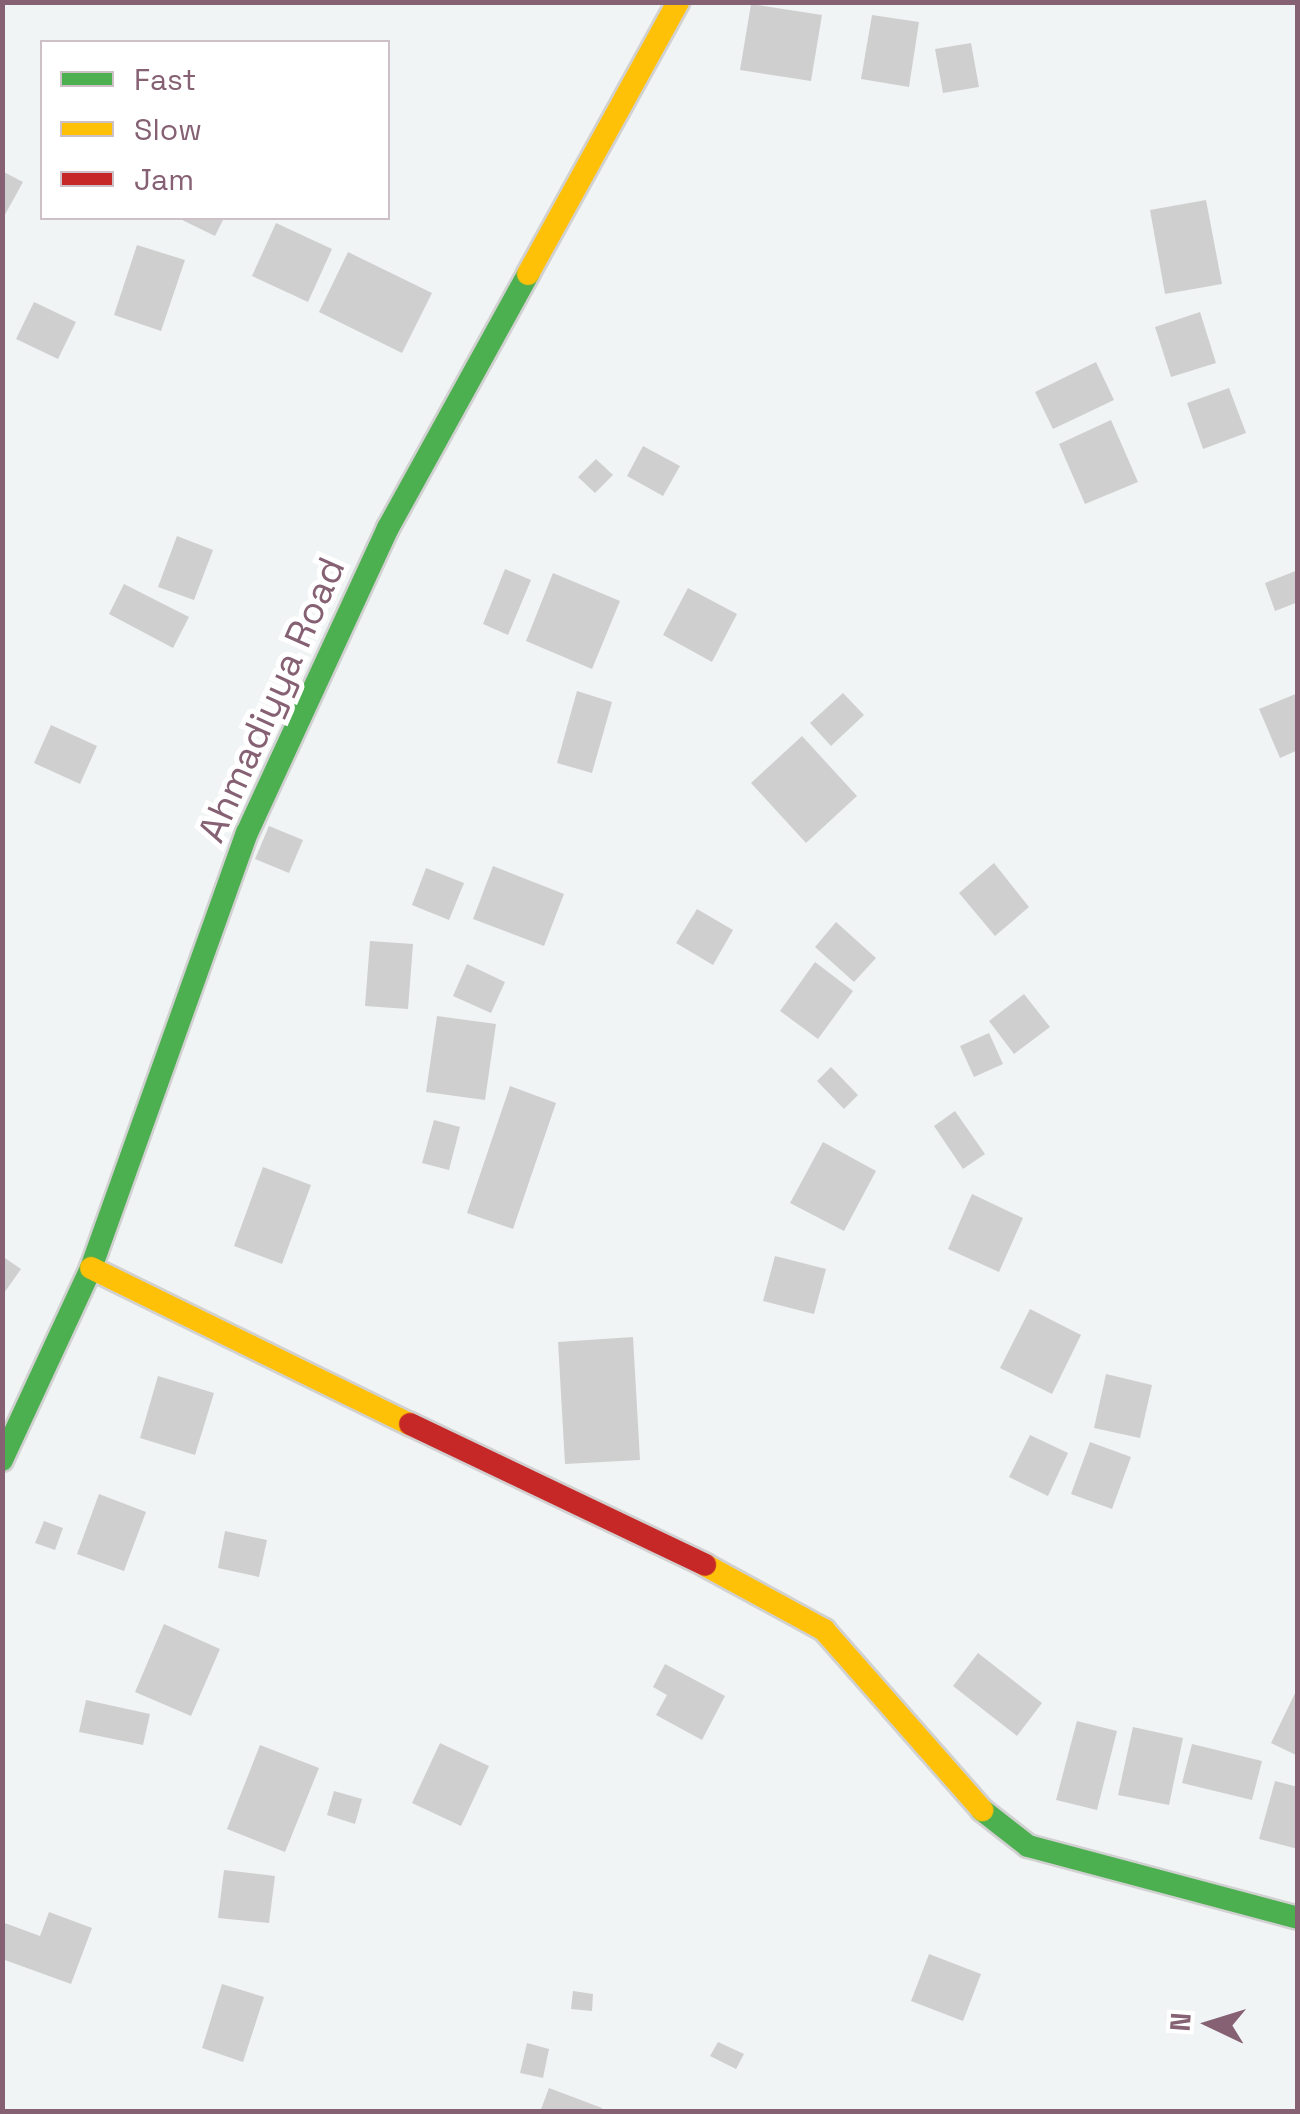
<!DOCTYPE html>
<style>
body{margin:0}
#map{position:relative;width:1300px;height:2114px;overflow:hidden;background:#f1f4f4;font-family:"Space Grotesk",sans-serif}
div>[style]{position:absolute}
.building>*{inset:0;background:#d0cfd0}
.roads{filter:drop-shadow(2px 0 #d2d1d2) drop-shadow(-2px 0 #d2d1d2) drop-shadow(0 2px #d2d1d2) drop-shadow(0 -2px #d2d1d2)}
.fast>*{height:22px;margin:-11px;padding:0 11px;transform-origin:11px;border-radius:11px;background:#4caf50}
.slow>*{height:22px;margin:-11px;padding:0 11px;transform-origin:11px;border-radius:11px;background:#ffc107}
.jam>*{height:22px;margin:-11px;padding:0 11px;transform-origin:11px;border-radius:11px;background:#c62828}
span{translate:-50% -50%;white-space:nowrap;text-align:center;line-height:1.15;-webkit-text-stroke:10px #fff;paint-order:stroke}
.street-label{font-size:38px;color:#856173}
.frame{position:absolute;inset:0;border:5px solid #856173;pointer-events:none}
.legend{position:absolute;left:40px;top:40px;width:350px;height:180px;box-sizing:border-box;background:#fff;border:2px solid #cec0c7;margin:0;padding:12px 18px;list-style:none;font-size:30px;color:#856173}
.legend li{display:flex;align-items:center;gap:20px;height:50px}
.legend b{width:50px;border:2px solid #cec0c7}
.north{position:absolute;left:1160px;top:1974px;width:100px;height:100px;-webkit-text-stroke:8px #fff;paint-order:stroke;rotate:274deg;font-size:28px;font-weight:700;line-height:40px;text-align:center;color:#856173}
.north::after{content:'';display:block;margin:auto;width:35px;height:45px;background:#856173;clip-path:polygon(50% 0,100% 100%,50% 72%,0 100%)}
</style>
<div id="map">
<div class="building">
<i style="clip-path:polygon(751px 4px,822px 15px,811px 81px,740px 70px)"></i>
<i style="clip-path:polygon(872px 15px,919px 22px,909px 87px,861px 79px)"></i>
<i style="clip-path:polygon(971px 43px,979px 87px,943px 93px,935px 49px)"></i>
<i style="clip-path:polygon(2px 171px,23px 182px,2px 220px)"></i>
<i style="clip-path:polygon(1206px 200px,1222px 284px,1165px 294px,1150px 210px)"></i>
<i style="clip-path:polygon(178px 218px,224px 218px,215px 236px)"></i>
<i style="clip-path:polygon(276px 223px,332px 249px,308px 302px,252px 276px)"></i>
<i style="clip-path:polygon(137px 245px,185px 260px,161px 331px,114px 315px)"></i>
<i style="clip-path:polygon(348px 252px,432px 293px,402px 353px,319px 312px)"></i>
<i style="clip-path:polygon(34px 302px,76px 322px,58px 359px,16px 339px)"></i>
<i style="clip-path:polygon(1200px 312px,1216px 363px,1171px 377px,1155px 327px)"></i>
<i style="clip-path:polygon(1096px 362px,1114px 400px,1053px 429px,1035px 392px)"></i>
<i style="clip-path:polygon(1229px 388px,1246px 433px,1203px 449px,1187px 403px)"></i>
<i style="clip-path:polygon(1111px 420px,1138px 482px,1085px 504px,1059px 444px)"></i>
<i style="clip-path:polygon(643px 446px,680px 466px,663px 496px,627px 476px)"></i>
<i style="clip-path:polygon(596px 459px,613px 475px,595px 493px,578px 477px)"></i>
<i style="clip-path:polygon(177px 536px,213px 550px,194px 600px,158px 587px)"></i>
<i style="clip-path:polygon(505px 569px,531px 580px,508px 635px,483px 624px)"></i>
<i style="clip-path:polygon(1298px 570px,1298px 602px,1275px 611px,1265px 583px)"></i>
<i style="clip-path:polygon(553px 573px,620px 601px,592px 669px,526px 641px)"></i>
<i style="clip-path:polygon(124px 584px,189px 617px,173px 648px,109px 614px)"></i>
<i style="clip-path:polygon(688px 588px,737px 614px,712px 662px,663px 635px)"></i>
<i style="clip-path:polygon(577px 691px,612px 702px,592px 773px,557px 763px)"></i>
<i style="clip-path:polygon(843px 693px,864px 715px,831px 746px,810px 723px)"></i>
<i style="clip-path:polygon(1298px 693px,1298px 750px,1280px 758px,1259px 709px)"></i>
<i style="clip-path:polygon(51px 725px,97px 746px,80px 784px,34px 763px)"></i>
<i style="clip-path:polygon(802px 736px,857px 796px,806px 843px,751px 783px)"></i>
<i style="clip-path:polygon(269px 826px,303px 840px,289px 873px,255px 859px)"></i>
<i style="clip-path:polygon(994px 863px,1029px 907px,995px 936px,959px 893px)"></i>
<i style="clip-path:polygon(493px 866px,564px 894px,544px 946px,473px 919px)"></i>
<i style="clip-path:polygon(426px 868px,464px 883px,449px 920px,412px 905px)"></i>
<i style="clip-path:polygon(697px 909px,733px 930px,713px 965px,676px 943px)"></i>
<i style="clip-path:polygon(836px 922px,876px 958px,854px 982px,815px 947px)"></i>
<i style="clip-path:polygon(370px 941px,413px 944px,408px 1009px,365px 1006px)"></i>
<i style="clip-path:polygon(815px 962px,853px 991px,818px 1039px,780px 1011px)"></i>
<i style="clip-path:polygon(467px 964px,505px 982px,491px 1013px,453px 996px)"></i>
<i style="clip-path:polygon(1024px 994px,1050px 1027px,1014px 1054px,989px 1021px)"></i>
<i style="clip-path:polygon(437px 1016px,496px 1024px,485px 1100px,426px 1092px)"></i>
<i style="clip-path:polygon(989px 1033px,1003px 1064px,974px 1077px,960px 1046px)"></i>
<i style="clip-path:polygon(831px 1067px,858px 1095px,844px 1109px,817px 1081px)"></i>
<i style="clip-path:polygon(510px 1086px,556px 1103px,513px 1229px,467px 1213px)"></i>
<i style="clip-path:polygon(955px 1111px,985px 1154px,963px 1169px,934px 1126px)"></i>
<i style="clip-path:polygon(434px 1120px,460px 1127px,449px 1170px,422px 1163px)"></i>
<i style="clip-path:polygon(823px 1142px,876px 1171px,844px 1231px,790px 1203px)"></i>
<i style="clip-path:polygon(263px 1167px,311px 1185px,282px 1264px,234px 1246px)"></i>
<i style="clip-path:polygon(972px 1194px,1023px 1218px,999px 1272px,948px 1249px)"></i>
<i style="clip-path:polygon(2px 1256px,21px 1269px,2px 1296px)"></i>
<i style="clip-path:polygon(775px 1256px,826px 1269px,814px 1314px,763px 1301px)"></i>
<i style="clip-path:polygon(1030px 1309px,1081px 1335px,1052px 1394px,1000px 1368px)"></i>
<i style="clip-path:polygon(633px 1337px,640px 1460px,565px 1464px,558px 1342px)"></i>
<i style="clip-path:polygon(1106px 1374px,1152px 1385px,1140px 1438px,1094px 1428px)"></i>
<i style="clip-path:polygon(158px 1376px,214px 1393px,195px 1455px,140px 1438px)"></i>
<i style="clip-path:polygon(1030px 1435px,1068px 1453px,1048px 1496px,1009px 1477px)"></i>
<i style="clip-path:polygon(1090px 1442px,1131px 1457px,1112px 1509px,1071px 1494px)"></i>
<i style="clip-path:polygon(99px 1494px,146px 1512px,124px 1571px,77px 1554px)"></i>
<i style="clip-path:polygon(44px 1521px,63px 1528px,55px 1550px,35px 1543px)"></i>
<i style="clip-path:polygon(225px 1531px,267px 1540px,259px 1577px,218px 1568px)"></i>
<i style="clip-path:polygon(164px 1624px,220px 1649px,191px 1716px,135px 1692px)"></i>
<i style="clip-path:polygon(978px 1653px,1042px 1703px,1017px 1736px,953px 1686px)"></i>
<i style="clip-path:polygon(665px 1664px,725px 1696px,702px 1740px,656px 1715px,667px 1695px,653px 1687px)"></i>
<i style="clip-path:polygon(1298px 1687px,1298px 1756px,1271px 1743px)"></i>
<i style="clip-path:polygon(86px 1700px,150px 1714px,143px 1745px,79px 1732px)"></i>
<i style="clip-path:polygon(1077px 1721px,1117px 1731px,1097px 1810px,1056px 1800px)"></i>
<i style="clip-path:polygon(1133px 1727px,1183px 1738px,1169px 1805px,1118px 1795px)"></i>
<i style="clip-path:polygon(440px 1743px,489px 1766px,461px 1826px,412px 1803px)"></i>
<i style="clip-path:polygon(1192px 1744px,1262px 1761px,1252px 1800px,1182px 1783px)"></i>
<i style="clip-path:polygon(260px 1745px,319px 1768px,285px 1852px,227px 1829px)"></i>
<i style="clip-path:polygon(1275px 1781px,1298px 1787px,1298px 1849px,1259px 1839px)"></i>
<i style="clip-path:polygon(334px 1791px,362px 1799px,355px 1824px,327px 1815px)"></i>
<i style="clip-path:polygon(224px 1870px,275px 1876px,269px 1923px,218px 1918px)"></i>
<i style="clip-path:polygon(49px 1912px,92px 1928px,71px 1984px,2px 1959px,2px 1922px,40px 1936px)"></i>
<i style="clip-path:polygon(929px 1954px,981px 1974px,963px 2021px,911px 2001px)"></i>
<i style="clip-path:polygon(222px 1984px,264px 1997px,243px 2062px,202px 2048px)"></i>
<i style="clip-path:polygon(573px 1991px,593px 1994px,592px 2011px,571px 2009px)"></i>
<i style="clip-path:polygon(718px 2042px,744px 2054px,736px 2069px,710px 2056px)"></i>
<i style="clip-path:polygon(527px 2043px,549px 2049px,543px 2078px,520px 2073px)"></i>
<i style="clip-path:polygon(549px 2088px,602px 2108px,601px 2112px,540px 2112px)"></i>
</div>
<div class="roads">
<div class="fast">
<i style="left:2px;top:1460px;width:212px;rotate:-65.1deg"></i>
<i style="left:91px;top:1268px;width:462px;rotate:-70.3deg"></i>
<i style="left:247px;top:833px;width:336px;rotate:-65.2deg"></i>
<i style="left:388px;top:528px;width:290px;rotate:-61.1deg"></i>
<i style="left:982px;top:1810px;width:58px;rotate:38deg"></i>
<i style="left:1028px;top:1846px;width:279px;rotate:14.9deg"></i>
</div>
<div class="slow">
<i style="left:528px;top:274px;width:311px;rotate:-61.1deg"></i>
<i style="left:91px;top:1268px;width:355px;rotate:26.1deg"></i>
<i style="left:705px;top:1565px;width:136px;rotate:28.6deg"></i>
<i style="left:824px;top:1630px;width:240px;rotate:48.7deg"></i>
</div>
<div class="jam">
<i style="left:410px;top:1424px;width:327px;rotate:25.5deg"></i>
</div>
</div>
<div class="street-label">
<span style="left:272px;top:700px;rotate:-66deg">Ahmadiyya Road</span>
</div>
<div class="frame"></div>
<ul class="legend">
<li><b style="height:12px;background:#4caf50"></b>Fast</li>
<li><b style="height:12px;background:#ffc107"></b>Slow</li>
<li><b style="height:12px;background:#c62828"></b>Jam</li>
</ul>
<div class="north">N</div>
</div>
